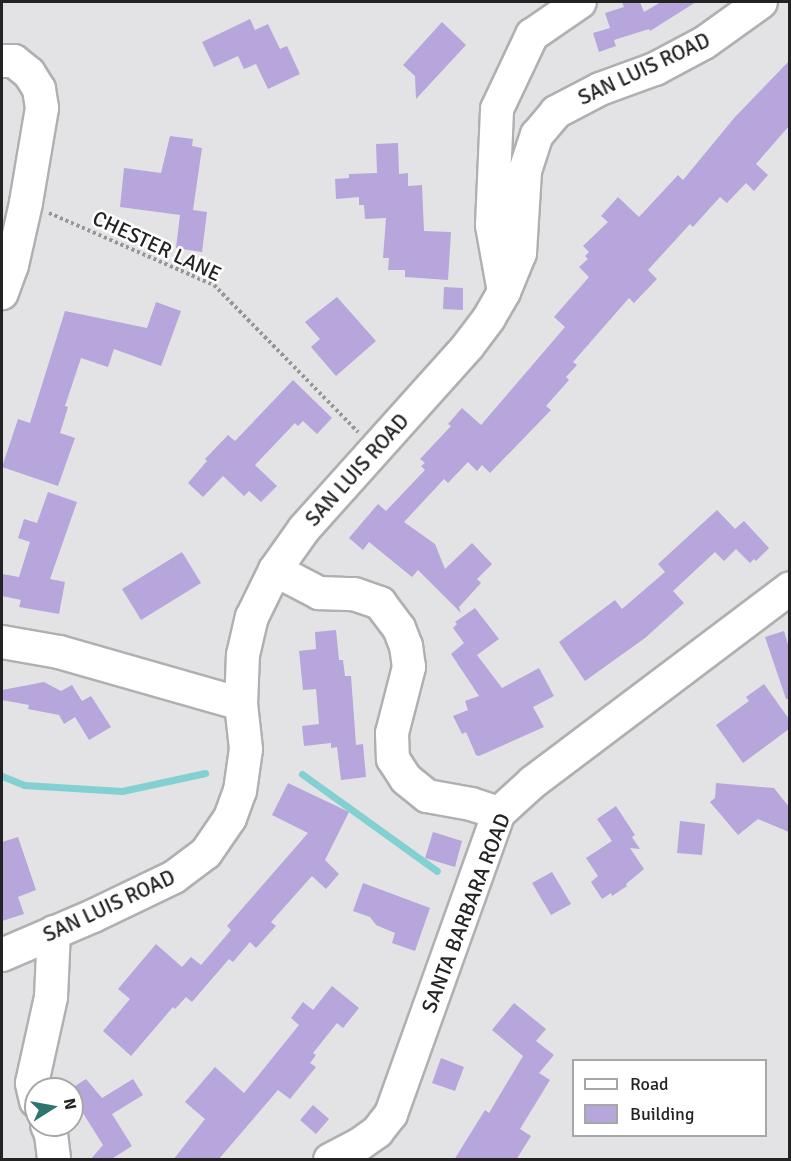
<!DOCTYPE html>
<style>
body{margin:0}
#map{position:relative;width:791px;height:1161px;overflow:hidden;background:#e3e3e5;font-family:Signika,sans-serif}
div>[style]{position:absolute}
.stream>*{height:7px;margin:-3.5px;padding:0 3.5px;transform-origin:3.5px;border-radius:3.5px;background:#82d0d2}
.building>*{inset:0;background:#b6a6db}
.path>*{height:4px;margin-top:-2px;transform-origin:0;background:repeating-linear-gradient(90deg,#969698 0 3px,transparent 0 6px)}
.roads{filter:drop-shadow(2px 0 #b0b0b1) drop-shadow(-2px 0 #b0b0b1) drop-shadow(0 2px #b0b0b1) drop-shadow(0 -2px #b0b0b1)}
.minor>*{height:32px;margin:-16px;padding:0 16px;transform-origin:16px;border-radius:16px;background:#fff}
span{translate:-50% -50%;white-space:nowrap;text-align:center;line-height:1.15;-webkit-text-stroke:5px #fff;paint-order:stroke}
.street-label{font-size:21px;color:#232324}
.frame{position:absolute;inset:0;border:3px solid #232324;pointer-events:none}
.legend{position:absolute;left:572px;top:1059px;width:195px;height:78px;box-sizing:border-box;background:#fff;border:2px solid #a7a7a7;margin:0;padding:8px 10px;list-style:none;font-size:18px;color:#232324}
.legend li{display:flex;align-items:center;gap:12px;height:30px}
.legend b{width:30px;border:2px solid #a7a7a7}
.north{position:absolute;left:24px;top:1077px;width:60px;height:60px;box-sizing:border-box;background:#fff;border:2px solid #a7a7a7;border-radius:50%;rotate:79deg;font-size:16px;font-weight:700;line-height:24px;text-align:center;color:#232324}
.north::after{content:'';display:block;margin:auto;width:21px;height:27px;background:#2c7571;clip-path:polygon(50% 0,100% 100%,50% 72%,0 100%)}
</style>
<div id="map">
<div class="stream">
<i style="left:302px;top:774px;width:166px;rotate:35.7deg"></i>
<i style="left:2px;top:776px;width:24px;rotate:22deg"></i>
<i style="left:24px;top:785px;width:98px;rotate:3.5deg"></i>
<i style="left:122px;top:791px;width:85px;rotate:-12.2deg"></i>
</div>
<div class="building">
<i style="clip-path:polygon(622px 2px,640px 2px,644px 12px,661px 2px,696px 2px,650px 31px,649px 29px,614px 40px,616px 46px,599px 52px,593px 33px,610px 28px,605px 13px,624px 7px)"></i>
<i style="clip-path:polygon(250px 19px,255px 30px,268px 24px,280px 49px,287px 46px,300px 74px,268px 89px,256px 64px,244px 69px,238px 56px,214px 67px,202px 42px)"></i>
<i style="clip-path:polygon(442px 22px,466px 45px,416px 99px,415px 76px,403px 65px)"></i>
<i style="clip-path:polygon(789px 61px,789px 126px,756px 164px,768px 175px,754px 191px,746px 183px,727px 203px,720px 197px,693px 227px,690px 224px,648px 270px,657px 279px,634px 303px,629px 298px,573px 362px,577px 365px,566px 377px,569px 380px,546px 406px,551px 410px,490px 473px,482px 465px,477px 471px,468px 462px,448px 483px,444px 479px,404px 522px,435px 544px,445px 569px,472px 543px,492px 564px,477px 579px,481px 583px,459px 607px,461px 613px,418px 570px,412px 577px,369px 542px,363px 550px,349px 538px,378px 504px,386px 511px,425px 470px,421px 466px,425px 463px,420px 459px,451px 426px,448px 424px,462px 408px,481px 425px,565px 327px,554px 317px,589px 277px,579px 267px,588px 259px,585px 256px,589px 252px,583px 246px,608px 222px,601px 216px,618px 197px,639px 217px,678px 175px,683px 180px,735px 117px)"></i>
<i style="clip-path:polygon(170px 136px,193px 139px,192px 146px,202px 148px,193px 210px,207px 212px,202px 252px,176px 248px,180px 215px,120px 207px,124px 168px,161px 173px)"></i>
<i style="clip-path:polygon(398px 143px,399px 174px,408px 173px,408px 186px,422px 185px,424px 231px,451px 232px,448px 280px,405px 277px,405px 270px,388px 270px,389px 258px,383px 258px,386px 218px,365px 219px,364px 205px,359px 205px,359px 197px,336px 199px,335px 179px,349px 178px,349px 174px,377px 173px,376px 144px)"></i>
<i style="clip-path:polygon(444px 287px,463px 288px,463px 310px,443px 309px)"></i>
<i style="clip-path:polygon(337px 297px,376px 341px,336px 376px,311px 347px,320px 339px,305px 322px)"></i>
<i style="clip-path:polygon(156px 302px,181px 311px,161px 366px,114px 349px,108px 367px,81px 358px,65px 406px,68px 407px,60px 433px,75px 438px,58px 486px,2px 467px,18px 419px,30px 423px,65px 311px,147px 328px)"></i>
<i style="clip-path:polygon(293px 380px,332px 418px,317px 434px,303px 421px,298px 426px,295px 423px,255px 465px,277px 486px,261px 502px,249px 491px,244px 496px,223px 476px,203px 497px,188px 483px,207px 461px,205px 459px,228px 435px,235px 441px)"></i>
<i style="clip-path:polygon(48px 492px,77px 502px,50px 579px,65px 582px,59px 614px,19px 607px,21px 600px,2px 596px,2px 574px,19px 577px,30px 542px,18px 538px,24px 519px,37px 523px)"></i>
<i style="clip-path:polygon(717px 510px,735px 529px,744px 521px,769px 548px,756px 561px,754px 559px,750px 563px,736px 549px,724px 561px,715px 552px,673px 591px,684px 603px,645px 638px,585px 681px,559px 642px,615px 600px,622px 609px,665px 572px,658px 564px)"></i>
<i style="clip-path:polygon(182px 552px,201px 583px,141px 620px,122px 589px)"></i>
<i style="clip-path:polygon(475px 608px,499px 639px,477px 655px,502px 688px,539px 668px,554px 696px,533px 707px,544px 727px,479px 756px,476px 755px,466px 732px,462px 734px,453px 716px,468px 710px,465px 701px,479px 696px,451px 654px,464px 643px,453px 628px,457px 624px,455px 622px)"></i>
<i style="clip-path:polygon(336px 630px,339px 660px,343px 660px,345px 676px,351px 676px,356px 745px,363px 744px,366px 777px,341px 780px,337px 747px,331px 748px,331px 743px,304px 746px,302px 726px,319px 724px,316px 689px,303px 690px,299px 651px,316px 649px,315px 632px)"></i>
<i style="clip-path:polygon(784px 631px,789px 648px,789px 699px,786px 699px,765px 637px)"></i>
<i style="clip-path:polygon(44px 682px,61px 691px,72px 685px,82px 701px,91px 696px,111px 727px,89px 740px,75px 717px,64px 724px,59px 715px,28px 709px,29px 705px,2px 700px,2px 690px)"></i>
<i style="clip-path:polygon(764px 684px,789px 719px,789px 729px,743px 763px,716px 725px,749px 701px,746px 697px)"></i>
<i style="clip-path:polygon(288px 783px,349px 812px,325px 860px,339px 874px,326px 889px,312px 876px,271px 922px,276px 926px,256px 948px,250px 942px,233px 962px,229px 959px,192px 1002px,186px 997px,175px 1009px,173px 1007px,131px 1056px,103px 1031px,130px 999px,118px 989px,156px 944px,182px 967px,191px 957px,201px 965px,231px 930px,227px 926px,308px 833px,272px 815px)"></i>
<i style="clip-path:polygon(716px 783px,774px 788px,789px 807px,789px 832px,758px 819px,738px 835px,710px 802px,715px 798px)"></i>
<i style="clip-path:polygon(616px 806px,635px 835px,632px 837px,640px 849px,630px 848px,644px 869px,626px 884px,627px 886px,612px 896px,611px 893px,602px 899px,591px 882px,598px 876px,586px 858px,612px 841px,597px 819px)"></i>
<i style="clip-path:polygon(680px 821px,705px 824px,702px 855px,677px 853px)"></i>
<i style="clip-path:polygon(433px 832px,462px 841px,455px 867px,425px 858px)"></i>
<i style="clip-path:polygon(18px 837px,36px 890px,18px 897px,24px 914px,2px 921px,2px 842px)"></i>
<i style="clip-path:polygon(552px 872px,571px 904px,551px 915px,532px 883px)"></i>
<i style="clip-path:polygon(363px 883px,430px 908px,415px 951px,392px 943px,395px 933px,376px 925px,370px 917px,353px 911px)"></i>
<i style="clip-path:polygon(332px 986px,359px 1008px,343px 1028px,337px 1023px,313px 1053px,316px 1055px,310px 1063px,316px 1067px,290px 1099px,278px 1090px,218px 1160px,173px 1160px,205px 1119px,185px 1102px,215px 1067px,244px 1093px,299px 1025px,291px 1018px,303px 1002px,313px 1010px)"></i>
<i style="clip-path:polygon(514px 1003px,546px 1029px,536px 1041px,554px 1055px,539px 1073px,550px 1080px,520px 1129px,531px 1136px,516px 1160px,454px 1160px,485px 1110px,489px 1113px,523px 1056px,492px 1030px)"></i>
<i style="clip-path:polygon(441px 1058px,464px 1067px,455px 1091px,432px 1083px)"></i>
<i style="clip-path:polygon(86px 1079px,102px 1098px,133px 1079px,143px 1095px,112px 1114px,132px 1146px,110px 1160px,90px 1160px,103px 1145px,81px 1110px,72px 1116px,72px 1088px)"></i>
<i style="clip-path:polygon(313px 1105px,329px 1119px,316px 1134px,300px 1120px)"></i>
</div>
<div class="path">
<i style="left:49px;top:213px;width:180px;rotate:23.6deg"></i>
<i style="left:214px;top:285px;width:206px;rotate:45.6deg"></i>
</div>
<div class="roads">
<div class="minor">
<i style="left:2px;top:61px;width:12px"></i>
<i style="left:14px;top:61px;width:19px;rotate:39deg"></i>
<i style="left:29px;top:73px;width:19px;rotate:58deg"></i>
<i style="left:39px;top:89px;width:19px;rotate:81deg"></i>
<i style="left:42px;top:108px;width:96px;rotate:99.6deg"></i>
<i style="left:26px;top:203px;width:64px;rotate:102.7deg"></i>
<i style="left:12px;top:265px;width:30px;rotate:110deg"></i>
<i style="left:504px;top:292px;width:68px;rotate:-100.2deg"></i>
<i style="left:492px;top:225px;width:116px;rotate:-87.5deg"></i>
<i style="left:497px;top:109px;width:82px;rotate:-64.7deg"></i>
<i style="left:532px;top:35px;width:58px;rotate:-34.5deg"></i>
<i style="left:275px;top:570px;width:50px;rotate:27.6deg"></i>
<i style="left:319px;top:593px;width:35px;rotate:2deg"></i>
<i style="left:354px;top:594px;width:28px;rotate:19deg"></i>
<i style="left:380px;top:603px;width:31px;rotate:53deg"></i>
<i style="left:399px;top:628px;width:19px;rotate:69deg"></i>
<i style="left:406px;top:646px;width:21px;rotate:82deg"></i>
<i style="left:409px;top:667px;width:68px;rotate:104.4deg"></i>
<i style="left:392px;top:733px;width:26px;rotate:88deg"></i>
<i style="left:393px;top:759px;width:24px;rotate:57deg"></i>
<i style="left:406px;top:779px;width:27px;rotate:39deg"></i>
<i style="left:427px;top:796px;width:45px;rotate:10.3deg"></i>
<i style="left:471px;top:804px;width:29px;rotate:18deg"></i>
<i style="left:2px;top:642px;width:58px;rotate:10deg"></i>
<i style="left:59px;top:652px;width:189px;rotate:15.9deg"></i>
<i style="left:2px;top:955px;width:99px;rotate:-23.2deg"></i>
<i style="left:93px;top:916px;width:90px;rotate:-25.7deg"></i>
<i style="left:174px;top:877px;width:40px;rotate:-37deg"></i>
<i style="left:206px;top:853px;width:42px;rotate:-55.6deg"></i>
<i style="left:230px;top:818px;width:29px;rotate:-70deg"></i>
<i style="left:240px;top:791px;width:42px;rotate:-81.9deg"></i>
<i style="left:246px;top:749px;width:45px;rotate:-96.3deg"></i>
<i style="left:241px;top:704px;width:49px;rotate:-87.7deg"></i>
<i style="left:243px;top:655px;width:39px;rotate:-77deg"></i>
<i style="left:252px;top:617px;width:52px;rotate:-63.9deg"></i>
<i style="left:275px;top:570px;width:50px;rotate:-54.7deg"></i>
<i style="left:304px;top:529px;width:246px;rotate:-48.1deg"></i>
<i style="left:468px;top:346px;width:35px;rotate:-53deg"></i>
<i style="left:489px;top:318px;width:30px;rotate:-60deg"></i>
<i style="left:504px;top:292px;width:42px;rotate:-67.7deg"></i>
<i style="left:520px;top:253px;width:82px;rotate:-86.5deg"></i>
<i style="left:525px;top:171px;width:38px;rotate:-72deg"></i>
<i style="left:537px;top:135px;width:30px;rotate:-50deg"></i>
<i style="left:556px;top:112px;width:50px;rotate:-27.6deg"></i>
<i style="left:600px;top:89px;width:59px;rotate:-20deg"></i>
<i style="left:655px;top:69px;width:55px;rotate:-28deg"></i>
<i style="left:704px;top:43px;width:70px;rotate:-35.7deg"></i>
<i style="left:36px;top:1101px;width:18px;rotate:-103deg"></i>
<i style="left:32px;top:1083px;width:88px;rotate:-77.5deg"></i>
<i style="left:51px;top:997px;width:65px;rotate:-87.4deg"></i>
<i style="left:47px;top:1125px;width:10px;rotate:66deg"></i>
<i style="left:51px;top:1134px;width:26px;rotate:83deg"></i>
<i style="left:330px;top:1160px;width:34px;rotate:-28deg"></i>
<i style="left:360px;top:1144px;width:21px;rotate:-35deg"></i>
<i style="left:377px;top:1132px;width:23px;rotate:-52deg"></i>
<i style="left:391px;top:1114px;width:320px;rotate:-70.3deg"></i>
<i style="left:499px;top:813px;width:46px;rotate:-42.4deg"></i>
<i style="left:533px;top:782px;width:322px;rotate:-37deg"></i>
</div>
</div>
<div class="street-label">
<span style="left:644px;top:69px;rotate:-25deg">SAN LUIS ROAD</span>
<span style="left:157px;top:246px;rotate:25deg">CHESTER LANE</span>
<span style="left:357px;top:470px;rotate:-48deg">SAN LUIS ROAD</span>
<span style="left:109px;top:906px;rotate:-25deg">SAN LUIS ROAD</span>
<span style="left:466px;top:913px;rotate:-69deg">SANTA BARBARA ROAD</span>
</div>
<div class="frame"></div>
<ul class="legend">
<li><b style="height:8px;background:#fff"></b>Road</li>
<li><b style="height:16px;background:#b6a6db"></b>Building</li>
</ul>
<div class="north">N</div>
</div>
